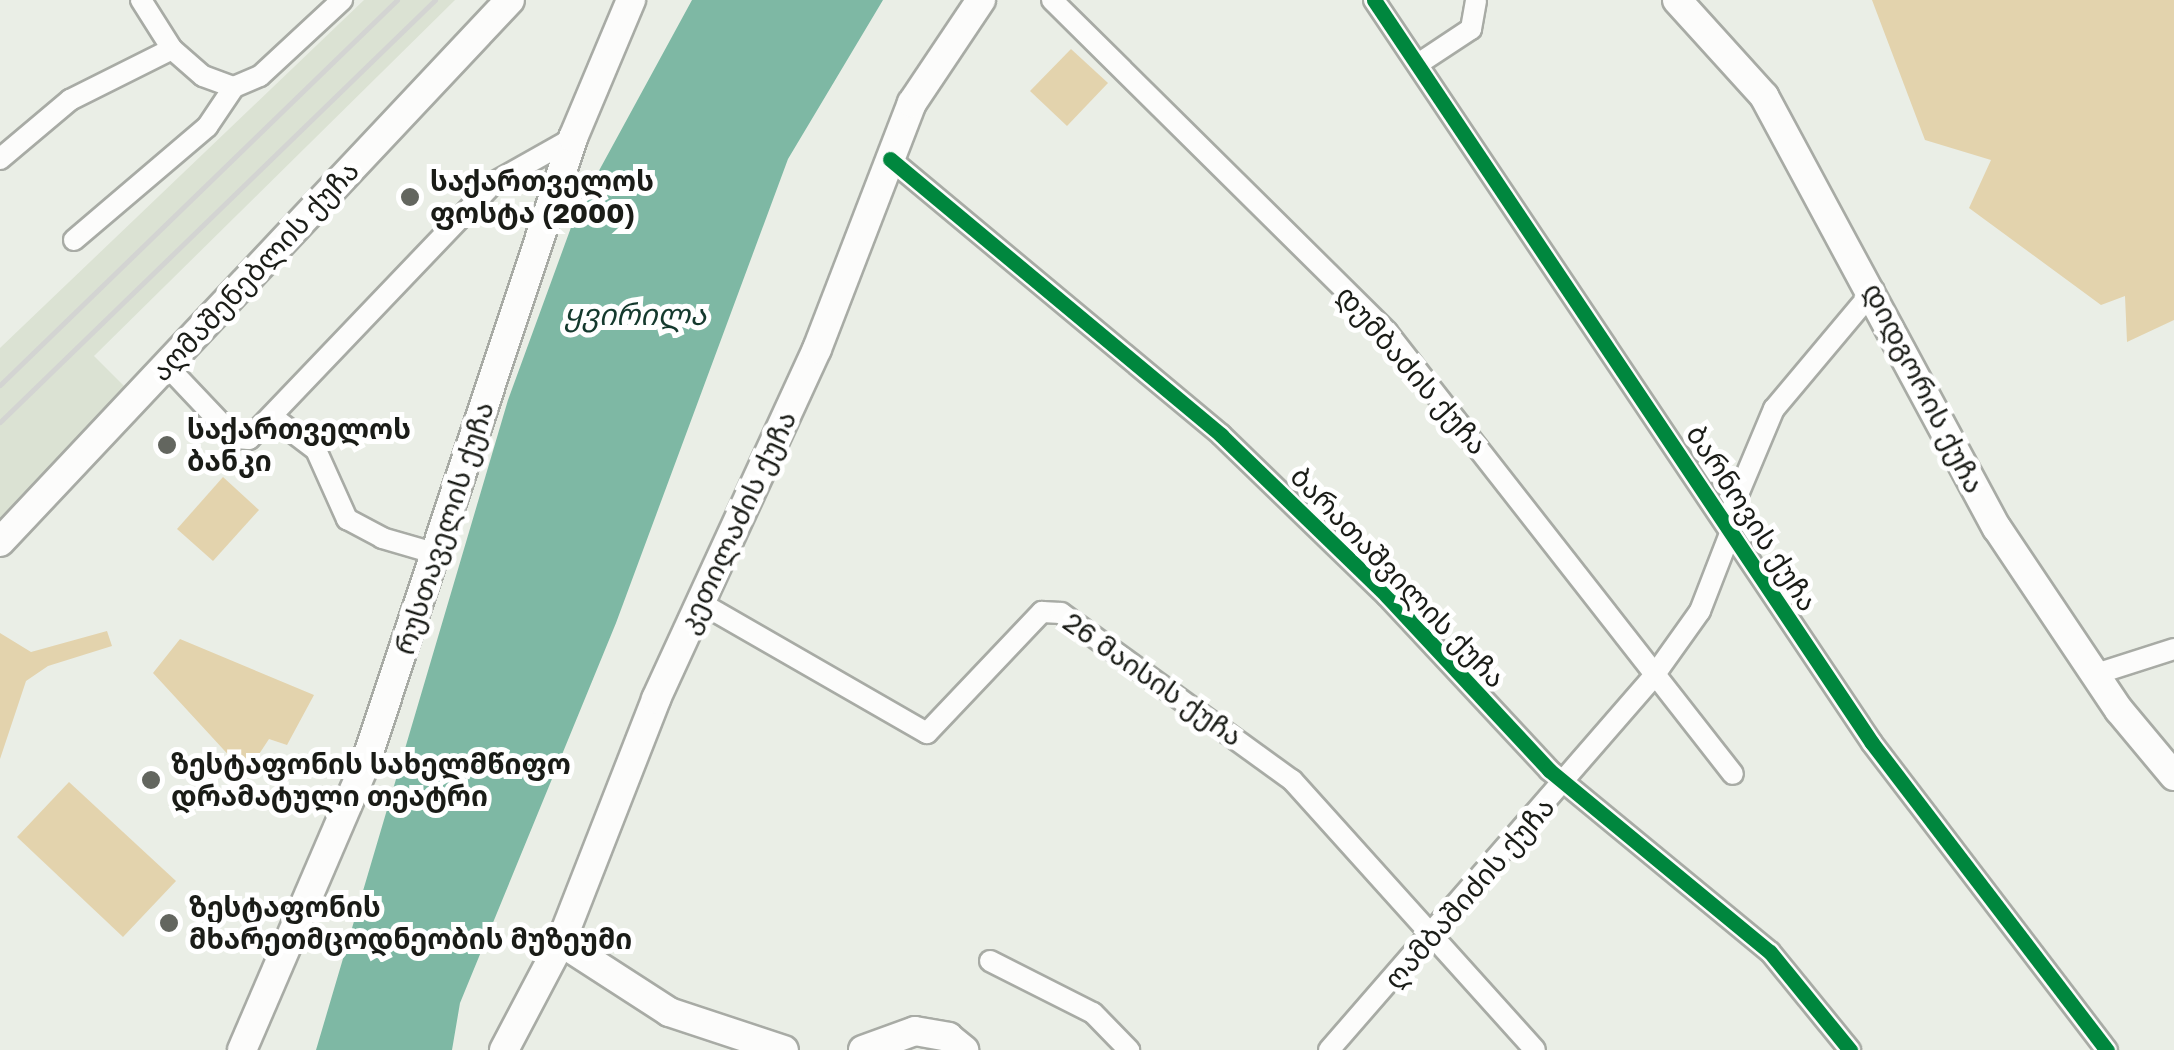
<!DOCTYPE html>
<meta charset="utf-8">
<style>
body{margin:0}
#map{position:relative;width:2174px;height:1050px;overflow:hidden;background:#eaeee6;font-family:"Golos Text","Noto Sans Georgian",sans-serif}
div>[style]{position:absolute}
.built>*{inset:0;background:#dbe2d3}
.green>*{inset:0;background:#e3d3ad}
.water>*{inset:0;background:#7eb8a4}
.roads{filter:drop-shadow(2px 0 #a8aba5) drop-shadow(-2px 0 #a8aba5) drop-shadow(0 2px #a8aba5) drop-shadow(0 -2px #a8aba5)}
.street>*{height:20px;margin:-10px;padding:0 10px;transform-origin:10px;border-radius:10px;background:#fcfcfb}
.secondary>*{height:28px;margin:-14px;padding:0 14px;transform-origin:14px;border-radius:14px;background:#fcfcfb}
.rail>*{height:5px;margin:-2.5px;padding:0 2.5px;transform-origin:2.5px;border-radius:2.5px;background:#d3d4d2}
.cycleway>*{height:15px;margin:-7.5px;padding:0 7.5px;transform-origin:7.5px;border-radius:7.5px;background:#00873e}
.dots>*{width:28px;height:28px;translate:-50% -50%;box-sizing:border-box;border:5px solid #fff;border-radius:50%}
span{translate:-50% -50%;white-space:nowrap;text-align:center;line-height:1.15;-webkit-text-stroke:10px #fff;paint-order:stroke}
.poi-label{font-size:28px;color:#1a1c17;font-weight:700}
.left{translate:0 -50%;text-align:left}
.street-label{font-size:28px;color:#1a1c17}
.water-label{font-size:30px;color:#14392d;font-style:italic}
</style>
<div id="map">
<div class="built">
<i style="clip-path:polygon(364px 0,455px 0,94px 356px,128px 390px,0 523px,0 348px)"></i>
</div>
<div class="green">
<i style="clip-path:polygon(1872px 0,2174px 0,2174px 320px,2127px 342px,2125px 296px,2101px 305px,1969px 208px,1991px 160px,1925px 140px)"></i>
<i style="clip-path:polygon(1071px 49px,1108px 83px,1067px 126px,1030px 91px)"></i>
<i style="clip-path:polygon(223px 477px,259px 510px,213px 561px,177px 529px)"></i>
<i style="clip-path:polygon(107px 631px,112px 646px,48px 666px,26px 681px,0 759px,0 633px,31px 652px)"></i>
<i style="clip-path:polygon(180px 639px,314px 695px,287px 745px,269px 739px,246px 774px,153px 673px)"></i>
<i style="clip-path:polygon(69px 782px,176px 881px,123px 937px,17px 837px)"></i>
</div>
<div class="water">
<i style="clip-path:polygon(692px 0,883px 0,788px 159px,616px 623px,460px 1003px,452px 1050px,316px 1050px,508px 400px,577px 211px)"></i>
</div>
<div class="roads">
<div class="street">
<i style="left:141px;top:0;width:58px;rotate:57.7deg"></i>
<i style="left:172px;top:49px;width:41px;rotate:41.1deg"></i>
<i style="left:203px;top:76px;width:33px;rotate:20deg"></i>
<i style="left:234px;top:87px;width:28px;rotate:-23deg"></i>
<i style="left:260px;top:76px;width:112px;rotate:-42.8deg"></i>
<i style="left:1052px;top:0;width:472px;rotate:44.7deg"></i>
<i style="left:1387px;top:332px;width:561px;rotate:51.95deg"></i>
<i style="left:1374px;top:0;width:894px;rotate:56.17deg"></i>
<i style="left:1872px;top:743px;width:387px;rotate:52.6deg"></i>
<i style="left:1421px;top:62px;width:60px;rotate:-33.4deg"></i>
<i style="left:1471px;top:29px;width:29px;rotate:-80deg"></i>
<i style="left:0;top:159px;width:92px;rotate:-40.1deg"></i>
<i style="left:70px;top:100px;width:114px;rotate:-26.6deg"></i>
<i style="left:890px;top:159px;width:431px;rotate:39.8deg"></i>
<i style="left:1221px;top:435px;width:231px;rotate:44.1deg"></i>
<i style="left:1387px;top:596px;width:238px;rotate:47deg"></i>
<i style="left:1549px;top:770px;width:286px;rotate:39.5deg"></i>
<i style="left:1770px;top:952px;width:127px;rotate:50.8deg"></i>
<i style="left:74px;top:240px;width:175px;rotate:-40.4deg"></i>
<i style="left:207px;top:127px;width:48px;rotate:-56deg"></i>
<i style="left:166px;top:365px;width:100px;rotate:46.6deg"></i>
<i style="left:235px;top:438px;width:14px;rotate:4deg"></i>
<i style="left:249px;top:439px;width:356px;rotate:-46.3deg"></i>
<i style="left:495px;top:182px;width:90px;rotate:-29.4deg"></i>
<i style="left:274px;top:418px;width:53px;rotate:37.3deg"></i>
<i style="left:316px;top:450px;width:76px;rotate:65.8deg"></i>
<i style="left:347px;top:519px;width:40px;rotate:28deg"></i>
<i style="left:382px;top:538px;width:57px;rotate:16.2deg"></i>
<i style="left:1726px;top:523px;width:124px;rotate:-67.2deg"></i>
<i style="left:1774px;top:409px;width:155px;rotate:-50deg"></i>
<i style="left:699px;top:602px;width:263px;rotate:29.9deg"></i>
<i style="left:927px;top:733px;width:167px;rotate:-46.5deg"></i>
<i style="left:1042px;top:612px;width:19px;rotate:3deg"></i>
<i style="left:1061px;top:613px;width:285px;rotate:35.9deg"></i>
<i style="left:1292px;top:780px;width:363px;rotate:48deg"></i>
<i style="left:2096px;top:674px;width:82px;rotate:-17.8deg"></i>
<i style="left:990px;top:961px;width:115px;rotate:26.8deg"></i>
<i style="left:1093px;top:1013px;width:52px;rotate:45.8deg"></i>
<i style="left:1329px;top:1050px;width:494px;rotate:-49deg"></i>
<i style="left:1653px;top:677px;width:81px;rotate:-54.5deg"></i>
<i style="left:1700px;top:611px;width:86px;rotate:-68.8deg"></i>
</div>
<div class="secondary">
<i style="left:1677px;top:0;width:130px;rotate:47.8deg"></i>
<i style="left:1764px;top:96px;width:491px;rotate:61.7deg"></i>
<i style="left:1997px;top:528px;width:219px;rotate:56.2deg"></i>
<i style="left:2119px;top:710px;width:86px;rotate:50.2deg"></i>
<i style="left:0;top:542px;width:744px;rotate:-46.74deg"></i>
<i style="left:561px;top:942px;width:129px;rotate:32.9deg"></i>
<i style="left:669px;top:1012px;width:121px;rotate:18.3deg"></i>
<i style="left:242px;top:1050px;width:311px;rotate:-66.7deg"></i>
<i style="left:365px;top:764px;width:660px;rotate:-71.62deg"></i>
<i style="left:573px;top:138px;width:150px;rotate:-67.2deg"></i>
<i style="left:504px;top:1050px;width:122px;rotate:-62.2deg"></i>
<i style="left:561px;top:942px;width:261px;rotate:-68.6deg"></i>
<i style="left:656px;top:699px;width:385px;rotate:-65.3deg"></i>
<i style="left:817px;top:349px;width:264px;rotate:-68.9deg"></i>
<i style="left:912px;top:103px;width:124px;rotate:-56.2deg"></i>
<i style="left:863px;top:1050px;width:55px;rotate:-20.1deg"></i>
<i style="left:915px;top:1031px;width:34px;rotate:10deg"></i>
<i style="left:948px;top:1037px;width:21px;rotate:39deg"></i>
</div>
</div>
<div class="rail">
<i style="left:0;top:385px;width:553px;rotate:-44.12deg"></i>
<i style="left:0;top:422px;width:606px;rotate:-44.13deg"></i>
</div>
<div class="cycleway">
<i style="left:1374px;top:0;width:894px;rotate:56.17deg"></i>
<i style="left:1872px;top:743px;width:387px;rotate:52.6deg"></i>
<i style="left:890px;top:159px;width:431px;rotate:39.8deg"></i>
<i style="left:1221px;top:435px;width:231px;rotate:44.1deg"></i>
<i style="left:1387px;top:596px;width:238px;rotate:47deg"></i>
<i style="left:1549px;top:770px;width:286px;rotate:39.5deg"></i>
<i style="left:1770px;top:952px;width:127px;rotate:50.8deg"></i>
</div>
<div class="dots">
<i style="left:410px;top:197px;background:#63665f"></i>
<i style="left:167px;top:445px;background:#63665f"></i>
<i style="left:151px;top:780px;background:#63665f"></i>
<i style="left:169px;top:923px;background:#63665f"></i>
</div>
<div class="poi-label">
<span class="left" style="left:430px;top:197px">საქართველოს<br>ფოსტა (2000)</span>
<span class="left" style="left:187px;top:445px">საქართველოს<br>ბანკი</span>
<span class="left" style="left:171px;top:780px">ზესტაფონის სახელმწიფო<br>დრამატული თეატრი</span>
<span class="left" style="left:189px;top:923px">ზესტაფონის<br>მხარეთმცოდნეობის მუზეუმი</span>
</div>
<div class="street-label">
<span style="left:255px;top:271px;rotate:-47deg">აღმაშენებლის ქუჩა</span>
<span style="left:1412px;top:370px;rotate:49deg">დუმბაძის ქუჩა</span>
<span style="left:1924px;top:388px;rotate:63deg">დიდგორის ქუჩა</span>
<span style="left:1752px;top:518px;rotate:57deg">ბარნოვის ქუჩა</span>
<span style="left:737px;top:522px;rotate:-65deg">კეთილაძის ქუჩა</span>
<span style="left:444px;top:528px;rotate:-72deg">რუსთაველის ქუჩა</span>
<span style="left:1398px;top:577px;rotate:46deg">ბარათაშვილის ქუჩა</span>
<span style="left:1153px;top:679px;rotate:35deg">26 მაისის ქუჩა</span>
<span style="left:1469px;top:893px;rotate:-49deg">ღამბაშიძის ქუჩა</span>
</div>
<div class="water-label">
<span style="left:635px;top:314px">ყვირილა</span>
</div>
</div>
